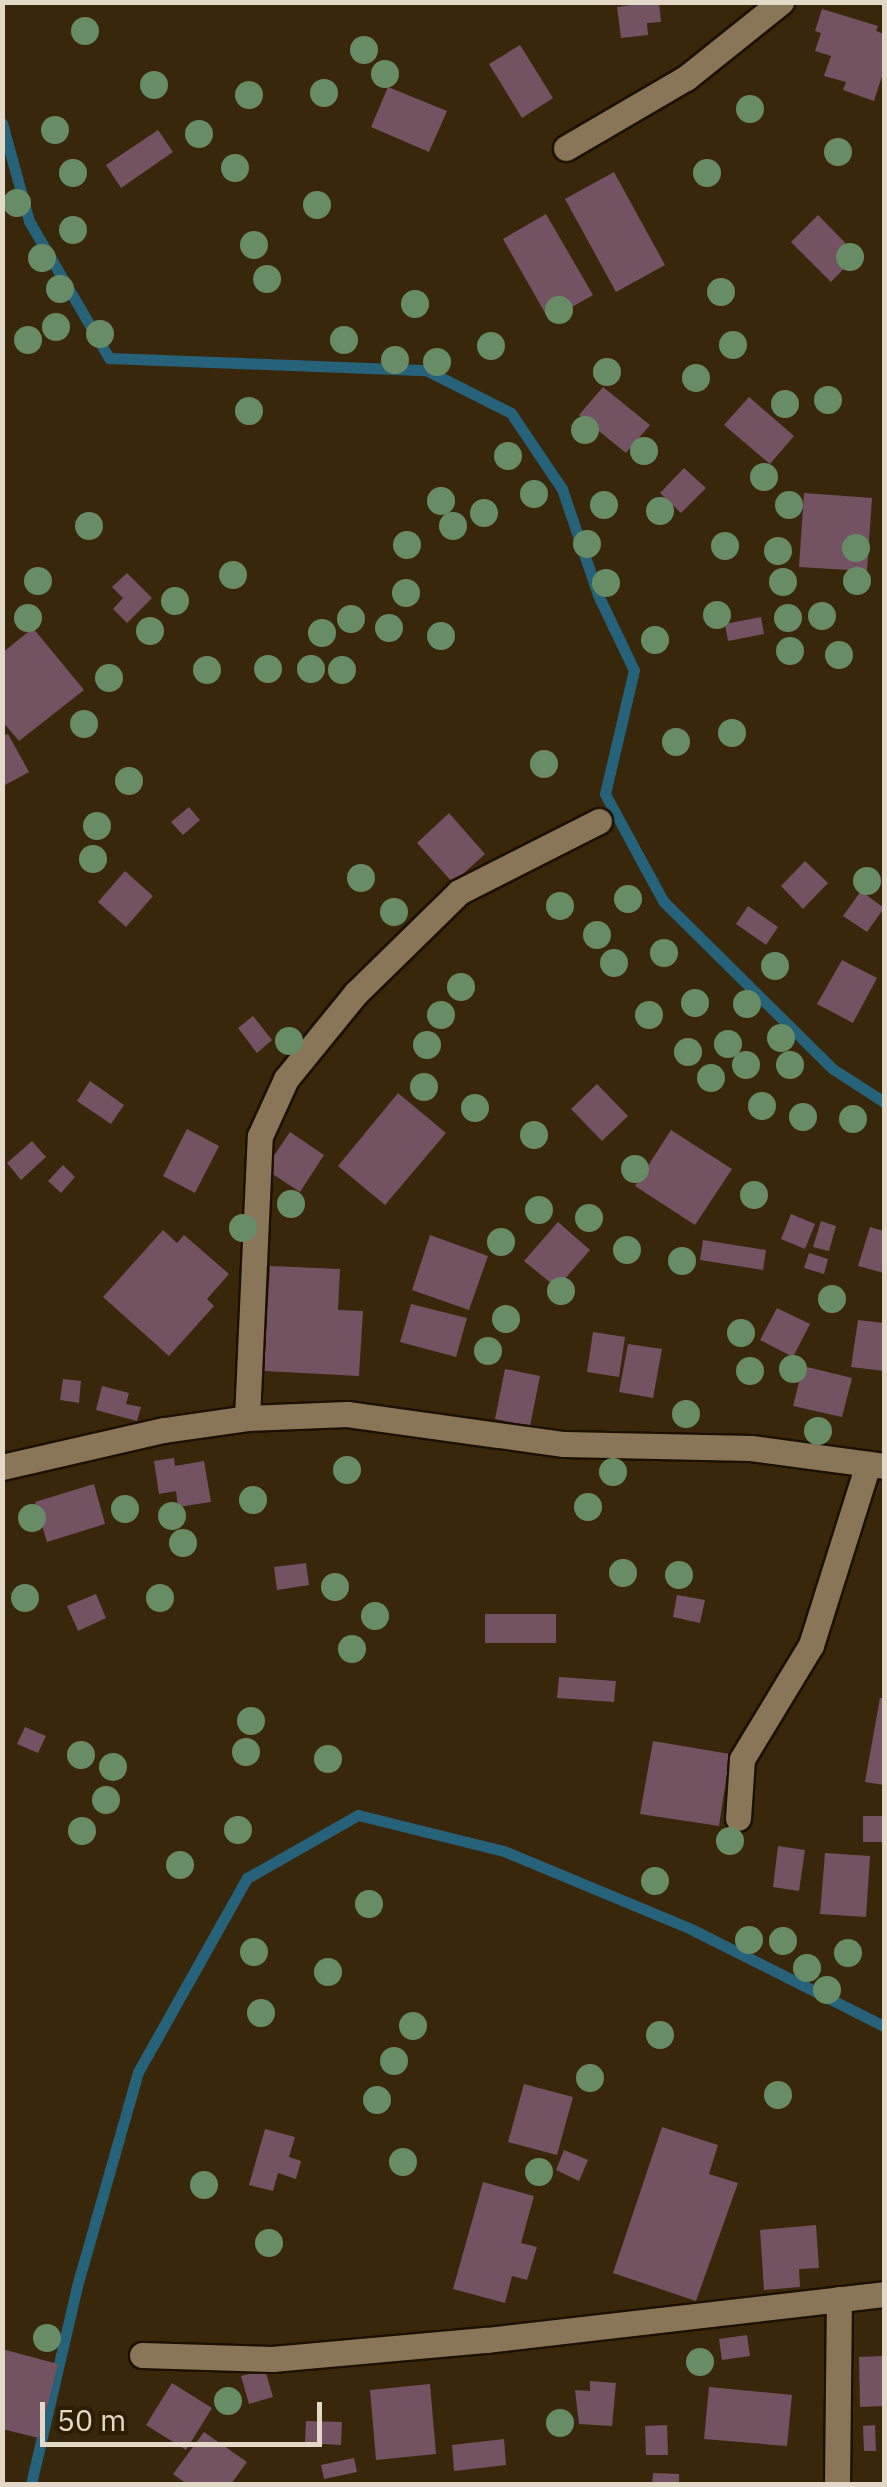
<!DOCTYPE html>
<style>
body{margin:0}
#map{position:relative;width:887px;height:2487px;overflow:hidden;background:#38270b;font-family:"IBM Plex Sans",sans-serif}
div>[style]{position:absolute}
.stream>*{height:11px;margin:-5.5px;padding:0 5.5px;transform-origin:5.5px;border-radius:5.5px;background:#27627b}
.building>*{inset:0;background:#735262}
.roads{filter:drop-shadow(2px 0 #1c1100) drop-shadow(-2px 0 #1c1100) drop-shadow(0 2px #1c1100) drop-shadow(0 -2px #1c1100)}
.street>*{height:25px;margin:-12.5px;padding:0 12.5px;transform-origin:12.5px;border-radius:12.5px;background:#897659}
.trees>*{width:28px;height:28px;margin:-14px;border-radius:50%;background:#688c65}
span{translate:-50% -50%;white-space:nowrap;text-align:center;line-height:1.15;-webkit-text-stroke:10px #2d1e02;paint-order:stroke}
.frame{position:absolute;inset:0;border:5px solid #e3d9c9;pointer-events:none}
.scale{position:absolute;left:40px;top:2402px;width:282px;height:45px;box-sizing:border-box;border:5px solid #e3d9c9;border-top:0;padding-left:12px;font-size:30px;line-height:35px;white-space:nowrap;color:#e3d9c9;-webkit-text-stroke:8px #2d1e02;paint-order:stroke}
</style>
<div id="map">
<div class="stream">
<i style="left:2px;top:123px;width:102px;rotate:74.6deg"></i>
<i style="left:29px;top:221px;width:159px;rotate:59.7deg"></i>
<i style="left:109px;top:358px;width:317px;rotate:2.2deg"></i>
<i style="left:426px;top:370px;width:95px;rotate:26.8deg"></i>
<i style="left:511px;top:413px;width:92px;rotate:56.1deg"></i>
<i style="left:562px;top:489px;width:112px;rotate:71.2deg"></i>
<i style="left:598px;top:595px;width:83px;rotate:64.4deg"></i>
<i style="left:634px;top:670px;width:127px;rotate:103.2deg"></i>
<i style="left:605px;top:794px;width:122px;rotate:61.5deg"></i>
<i style="left:663px;top:901px;width:239px;rotate:44.7deg"></i>
<i style="left:833px;top:1069px;width:61px;rotate:32.9deg"></i>
<i style="left:31px;top:2484px;width:203px;rotate:-76.9deg"></i>
<i style="left:77px;top:2286px;width:223px;rotate:-74.1deg"></i>
<i style="left:138px;top:2072px;width:223px;rotate:-60.7deg"></i>
<i style="left:247px;top:1878px;width:128px;rotate:-29.6deg"></i>
<i style="left:358px;top:1815px;width:150px;rotate:13.9deg"></i>
<i style="left:504px;top:1851px;width:203px;rotate:22.6deg"></i>
<i style="left:691px;top:1929px;width:216px;rotate:26.7deg"></i>
</div>
<div class="building">
<i style="clip-path:polygon(652px 2px,659px 2px,661px 22px,647px 23px,648px 35px,621px 38px,617px 7px)"></i>
<i style="clip-path:polygon(822px 9px,878px 26px,876px 31px,884px 34px,884px 70px,874px 101px,843px 90px,846px 82px,824px 76px,831px 56px,815px 51px,821px 33px,815px 31px)"></i>
<i style="clip-path:polygon(520px 45px,553px 98px,522px 118px,489px 64px)"></i>
<i style="clip-path:polygon(388px 87px,447px 111px,429px 152px,371px 127px)"></i>
<i style="clip-path:polygon(158px 130px,173px 152px,121px 188px,106px 165px)"></i>
<i style="clip-path:polygon(614px 172px,665px 265px,616px 292px,565px 199px)"></i>
<i style="clip-path:polygon(546px 214px,593px 295px,549px 320px,503px 239px)"></i>
<i style="clip-path:polygon(818px 215px,857px 255px,831px 282px,791px 242px)"></i>
<i style="clip-path:polygon(603px 387px,650px 425px,626px 453px,579px 415px)"></i>
<i style="clip-path:polygon(749px 397px,794px 436px,770px 464px,724px 425px)"></i>
<i style="clip-path:polygon(684px 468px,706px 488px,681px 513px,660px 493px)"></i>
<i style="clip-path:polygon(804px 493px,872px 498px,867px 571px,799px 567px)"></i>
<i style="clip-path:polygon(127px 573px,152px 598px,127px 623px,113px 609px,123px 598px,112px 587px)"></i>
<i style="clip-path:polygon(761px 617px,764px 634px,728px 641px,725px 624px)"></i>
<i style="clip-path:polygon(33px 628px,84px 690px,19px 741px,2px 721px,2px 653px)"></i>
<i style="clip-path:polygon(8px 734px,29px 772px,5px 785px,2px 736px)"></i>
<i style="clip-path:polygon(189px 807px,200px 820px,183px 835px,171px 822px)"></i>
<i style="clip-path:polygon(449px 813px,485px 854px,453px 883px,417px 843px)"></i>
<i style="clip-path:polygon(805px 861px,828px 883px,803px 909px,781px 886px)"></i>
<i style="clip-path:polygon(125px 871px,153px 896px,126px 927px,98px 902px)"></i>
<i style="clip-path:polygon(861px 891px,884px 908px,867px 932px,843px 916px)"></i>
<i style="clip-path:polygon(748px 906px,778px 927px,766px 945px,736px 924px)"></i>
<i style="clip-path:polygon(766px 955px,781px 962px,776px 972px,761px 965px)"></i>
<i style="clip-path:polygon(842px 960px,877px 978px,853px 1023px,817px 1004px)"></i>
<i style="clip-path:polygon(253px 1016px,272px 1040px,257px 1053px,238px 1028px)"></i>
<i style="clip-path:polygon(90px 1081px,124px 1105px,111px 1124px,77px 1101px)"></i>
<i style="clip-path:polygon(597px 1084px,628px 1116px,602px 1141px,571px 1109px)"></i>
<i style="clip-path:polygon(398px 1093px,446px 1133px,385px 1205px,338px 1166px)"></i>
<i style="clip-path:polygon(187px 1129px,219px 1146px,195px 1193px,163px 1176px)"></i>
<i style="clip-path:polygon(671px 1130px,732px 1169px,695px 1225px,635px 1186px)"></i>
<i style="clip-path:polygon(290px 1132px,324px 1155px,300px 1192px,265px 1169px)"></i>
<i style="clip-path:polygon(32px 1141px,46px 1157px,21px 1180px,7px 1163px)"></i>
<i style="clip-path:polygon(63px 1165px,75px 1177px,61px 1193px,48px 1181px)"></i>
<i style="clip-path:polygon(791px 1214px,815px 1224px,805px 1249px,781px 1239px)"></i>
<i style="clip-path:polygon(821px 1221px,836px 1226px,829px 1251px,813px 1247px)"></i>
<i style="clip-path:polygon(558px 1222px,590px 1250px,557px 1288px,524px 1261px)"></i>
<i style="clip-path:polygon(870px 1227px,884px 1231px,884px 1273px,858px 1266px)"></i>
<i style="clip-path:polygon(163px 1230px,177px 1243px,184px 1235px,229px 1274px,207px 1299px,214px 1306px,169px 1356px,103px 1297px)"></i>
<i style="clip-path:polygon(430px 1235px,488px 1256px,469px 1310px,412px 1290px)"></i>
<i style="clip-path:polygon(703px 1240px,766px 1250px,763px 1270px,700px 1260px)"></i>
<i style="clip-path:polygon(809px 1253px,828px 1259px,824px 1274px,804px 1268px)"></i>
<i style="clip-path:polygon(270px 1266px,340px 1269px,338px 1310px,363px 1311px,359px 1376px,264px 1371px)"></i>
<i style="clip-path:polygon(411px 1304px,467px 1318px,456px 1357px,400px 1342px)"></i>
<i style="clip-path:polygon(777px 1308px,810px 1324px,793px 1357px,760px 1340px)"></i>
<i style="clip-path:polygon(858px 1320px,884px 1323px,884px 1371px,851px 1367px)"></i>
<i style="clip-path:polygon(593px 1332px,625px 1337px,619px 1377px,587px 1372px)"></i>
<i style="clip-path:polygon(628px 1344px,662px 1349px,653px 1398px,619px 1392px)"></i>
<i style="clip-path:polygon(803px 1366px,852px 1378px,842px 1417px,793px 1406px)"></i>
<i style="clip-path:polygon(505px 1369px,540px 1376px,530px 1426px,495px 1419px)"></i>
<i style="clip-path:polygon(63px 1379px,81px 1381px,79px 1403px,60px 1400px)"></i>
<i style="clip-path:polygon(102px 1386px,129px 1393px,126px 1404px,141px 1407px,137px 1421px,96px 1410px)"></i>
<i style="clip-path:polygon(174px 1458px,175px 1466px,204px 1461px,211px 1502px,178px 1507px,176px 1491px,159px 1494px,154px 1461px)"></i>
<i style="clip-path:polygon(94px 1484px,105px 1524px,47px 1542px,35px 1502px)"></i>
<i style="clip-path:polygon(306px 1563px,309px 1585px,277px 1590px,274px 1567px)"></i>
<i style="clip-path:polygon(96px 1594px,106px 1618px,78px 1631px,67px 1606px)"></i>
<i style="clip-path:polygon(677px 1595px,705px 1600px,700px 1623px,673px 1617px)"></i>
<i style="clip-path:polygon(485px 1614px,556px 1614px,556px 1643px,485px 1643px)"></i>
<i style="clip-path:polygon(559px 1677px,616px 1681px,614px 1702px,557px 1698px)"></i>
<i style="clip-path:polygon(880px 1698px,884px 1698px,884px 1785px,865px 1782px)"></i>
<i style="clip-path:polygon(25px 1727px,46px 1736px,38px 1753px,17px 1744px)"></i>
<i style="clip-path:polygon(653px 1741px,730px 1754px,719px 1826px,640px 1814px)"></i>
<i style="clip-path:polygon(863px 1816px,884px 1816px,884px 1842px,863px 1842px)"></i>
<i style="clip-path:polygon(778px 1846px,805px 1850px,799px 1891px,773px 1887px)"></i>
<i style="clip-path:polygon(825px 1853px,870px 1856px,866px 1917px,820px 1914px)"></i>
<i style="clip-path:polygon(524px 2084px,573px 2097px,557px 2155px,508px 2142px)"></i>
<i style="clip-path:polygon(662px 2127px,718px 2145px,709px 2174px,738px 2183px,696px 2301px,613px 2273px)"></i>
<i style="clip-path:polygon(265px 2129px,295px 2137px,289px 2157px,301px 2161px,296px 2179px,278px 2173px,273px 2191px,249px 2185px)"></i>
<i style="clip-path:polygon(564px 2150px,588px 2160px,579px 2181px,556px 2170px)"></i>
<i style="clip-path:polygon(483px 2182px,534px 2196px,521px 2243px,537px 2247px,527px 2280px,512px 2276px,505px 2303px,453px 2289px)"></i>
<i style="clip-path:polygon(816px 2225px,819px 2268px,799px 2269px,800px 2287px,764px 2290px,760px 2230px)"></i>
<i style="clip-path:polygon(747px 2335px,750px 2356px,722px 2360px,719px 2339px)"></i>
<i style="clip-path:polygon(2px 2349px,58px 2364px,39px 2438px,2px 2429px)"></i>
<i style="clip-path:polygon(884px 2356px,884px 2406px,860px 2407px,859px 2357px)"></i>
<i style="clip-path:polygon(265px 2370px,273px 2397px,249px 2404px,241px 2376px)"></i>
<i style="clip-path:polygon(590px 2381px,616px 2383px,612px 2426px,579px 2424px,575px 2390px,590px 2391px)"></i>
<i style="clip-path:polygon(172px 2383px,212px 2408px,186px 2450px,146px 2425px)"></i>
<i style="clip-path:polygon(430px 2384px,436px 2454px,376px 2460px,370px 2390px)"></i>
<i style="clip-path:polygon(709px 2387px,792px 2395px,787px 2446px,704px 2439px)"></i>
<i style="clip-path:polygon(306px 2421px,342px 2422px,341px 2445px,305px 2443px)"></i>
<i style="clip-path:polygon(667px 2425px,668px 2455px,646px 2455px,645px 2426px)"></i>
<i style="clip-path:polygon(875px 2425px,876px 2451px,864px 2451px,863px 2426px)"></i>
<i style="clip-path:polygon(204px 2432px,247px 2462px,231px 2484px,187px 2484px,173px 2474px)"></i>
<i style="clip-path:polygon(504px 2439px,506px 2465px,454px 2471px,452px 2445px)"></i>
<i style="clip-path:polygon(354px 2458px,357px 2472px,324px 2479px,321px 2465px)"></i>
<i style="clip-path:polygon(653px 2473px,679px 2474px,679px 2484px,652px 2484px)"></i>
</div>
<div class="roads">
<div class="street">
<i style="left:566px;top:148px;width:139px;rotate:-30.3deg"></i>
<i style="left:686px;top:78px;width:122px;rotate:-38.7deg"></i>
<i style="left:247px;top:1418px;width:282px;rotate:-87.4deg"></i>
<i style="left:260px;top:1136px;width:63px;rotate:-65.5deg"></i>
<i style="left:286px;top:1079px;width:111px;rotate:-50.9deg"></i>
<i style="left:356px;top:993px;width:144px;rotate:-44.4deg"></i>
<i style="left:459px;top:892px;width:157px;rotate:-26.9deg"></i>
<i style="left:2px;top:1467px;width:166px;rotate:-12.9deg"></i>
<i style="left:164px;top:1430px;width:84px;rotate:-8.2deg"></i>
<i style="left:247px;top:1418px;width:100px;rotate:-2.3deg"></i>
<i style="left:347px;top:1414px;width:219px;rotate:7.9deg"></i>
<i style="left:564px;top:1444px;width:187px;rotate:1.2deg"></i>
<i style="left:751px;top:1448px;width:134px;rotate:7.7deg"></i>
<i style="left:738px;top:1818px;width:59px;rotate:-86.1deg"></i>
<i style="left:742px;top:1759px;width:133px;rotate:-58.8deg"></i>
<i style="left:811px;top:1645px;width:190px;rotate:-72.5deg"></i>
<i style="left:142px;top:2355px;width:130px;rotate:1.8deg"></i>
<i style="left:272px;top:2359px;width:216px;rotate:-5.1deg"></i>
<i style="left:487px;top:2340px;width:400px;rotate:-6.6deg"></i>
<i style="left:837px;top:2484px;width:185px;rotate:-89.4deg"></i>
</div>
</div>
<div class="trees">
<i style="left:85px;top:31px"></i>
<i style="left:364px;top:50px"></i>
<i style="left:385px;top:74px"></i>
<i style="left:154px;top:85px"></i>
<i style="left:324px;top:93px"></i>
<i style="left:249px;top:95px"></i>
<i style="left:750px;top:109px"></i>
<i style="left:55px;top:130px"></i>
<i style="left:199px;top:134px"></i>
<i style="left:838px;top:152px"></i>
<i style="left:235px;top:168px"></i>
<i style="left:73px;top:173px"></i>
<i style="left:707px;top:173px"></i>
<i style="left:17px;top:203px"></i>
<i style="left:317px;top:205px"></i>
<i style="left:73px;top:230px"></i>
<i style="left:254px;top:245px"></i>
<i style="left:850px;top:257px"></i>
<i style="left:42px;top:258px"></i>
<i style="left:267px;top:279px"></i>
<i style="left:60px;top:289px"></i>
<i style="left:721px;top:292px"></i>
<i style="left:415px;top:304px"></i>
<i style="left:559px;top:310px"></i>
<i style="left:56px;top:327px"></i>
<i style="left:100px;top:334px"></i>
<i style="left:28px;top:340px"></i>
<i style="left:344px;top:340px"></i>
<i style="left:733px;top:345px"></i>
<i style="left:491px;top:346px"></i>
<i style="left:395px;top:360px"></i>
<i style="left:437px;top:362px"></i>
<i style="left:607px;top:372px"></i>
<i style="left:696px;top:378px"></i>
<i style="left:828px;top:400px"></i>
<i style="left:785px;top:404px"></i>
<i style="left:249px;top:411px"></i>
<i style="left:585px;top:430px"></i>
<i style="left:644px;top:451px"></i>
<i style="left:508px;top:456px"></i>
<i style="left:764px;top:477px"></i>
<i style="left:534px;top:494px"></i>
<i style="left:441px;top:501px"></i>
<i style="left:604px;top:505px"></i>
<i style="left:789px;top:505px"></i>
<i style="left:660px;top:511px"></i>
<i style="left:484px;top:513px"></i>
<i style="left:89px;top:526px"></i>
<i style="left:453px;top:526px"></i>
<i style="left:587px;top:544px"></i>
<i style="left:407px;top:545px"></i>
<i style="left:725px;top:546px"></i>
<i style="left:856px;top:548px"></i>
<i style="left:778px;top:551px"></i>
<i style="left:233px;top:575px"></i>
<i style="left:38px;top:581px"></i>
<i style="left:857px;top:581px"></i>
<i style="left:783px;top:582px"></i>
<i style="left:606px;top:583px"></i>
<i style="left:406px;top:593px"></i>
<i style="left:175px;top:601px"></i>
<i style="left:717px;top:615px"></i>
<i style="left:822px;top:616px"></i>
<i style="left:28px;top:618px"></i>
<i style="left:788px;top:618px"></i>
<i style="left:351px;top:619px"></i>
<i style="left:389px;top:628px"></i>
<i style="left:150px;top:631px"></i>
<i style="left:322px;top:633px"></i>
<i style="left:441px;top:636px"></i>
<i style="left:655px;top:640px"></i>
<i style="left:790px;top:651px"></i>
<i style="left:839px;top:655px"></i>
<i style="left:268px;top:669px"></i>
<i style="left:311px;top:669px"></i>
<i style="left:207px;top:670px"></i>
<i style="left:342px;top:670px"></i>
<i style="left:109px;top:678px"></i>
<i style="left:84px;top:724px"></i>
<i style="left:732px;top:733px"></i>
<i style="left:676px;top:742px"></i>
<i style="left:544px;top:764px"></i>
<i style="left:129px;top:781px"></i>
<i style="left:97px;top:826px"></i>
<i style="left:93px;top:859px"></i>
<i style="left:361px;top:878px"></i>
<i style="left:867px;top:881px"></i>
<i style="left:628px;top:899px"></i>
<i style="left:560px;top:906px"></i>
<i style="left:394px;top:912px"></i>
<i style="left:597px;top:935px"></i>
<i style="left:664px;top:953px"></i>
<i style="left:614px;top:963px"></i>
<i style="left:775px;top:966px"></i>
<i style="left:461px;top:987px"></i>
<i style="left:695px;top:1003px"></i>
<i style="left:747px;top:1004px"></i>
<i style="left:441px;top:1015px"></i>
<i style="left:649px;top:1015px"></i>
<i style="left:781px;top:1038px"></i>
<i style="left:289px;top:1041px"></i>
<i style="left:728px;top:1044px"></i>
<i style="left:427px;top:1045px"></i>
<i style="left:688px;top:1052px"></i>
<i style="left:746px;top:1065px"></i>
<i style="left:790px;top:1065px"></i>
<i style="left:711px;top:1078px"></i>
<i style="left:424px;top:1087px"></i>
<i style="left:762px;top:1106px"></i>
<i style="left:475px;top:1108px"></i>
<i style="left:803px;top:1117px"></i>
<i style="left:853px;top:1119px"></i>
<i style="left:534px;top:1135px"></i>
<i style="left:635px;top:1169px"></i>
<i style="left:754px;top:1195px"></i>
<i style="left:291px;top:1204px"></i>
<i style="left:539px;top:1210px"></i>
<i style="left:589px;top:1218px"></i>
<i style="left:243px;top:1228px"></i>
<i style="left:501px;top:1242px"></i>
<i style="left:627px;top:1250px"></i>
<i style="left:682px;top:1261px"></i>
<i style="left:561px;top:1291px"></i>
<i style="left:832px;top:1299px"></i>
<i style="left:506px;top:1319px"></i>
<i style="left:741px;top:1333px"></i>
<i style="left:488px;top:1351px"></i>
<i style="left:793px;top:1369px"></i>
<i style="left:750px;top:1371px"></i>
<i style="left:686px;top:1414px"></i>
<i style="left:818px;top:1431px"></i>
<i style="left:347px;top:1470px"></i>
<i style="left:613px;top:1472px"></i>
<i style="left:253px;top:1500px"></i>
<i style="left:588px;top:1507px"></i>
<i style="left:125px;top:1509px"></i>
<i style="left:172px;top:1516px"></i>
<i style="left:32px;top:1518px"></i>
<i style="left:183px;top:1543px"></i>
<i style="left:623px;top:1573px"></i>
<i style="left:679px;top:1575px"></i>
<i style="left:335px;top:1587px"></i>
<i style="left:25px;top:1598px"></i>
<i style="left:160px;top:1598px"></i>
<i style="left:375px;top:1616px"></i>
<i style="left:352px;top:1649px"></i>
<i style="left:251px;top:1721px"></i>
<i style="left:246px;top:1752px"></i>
<i style="left:81px;top:1755px"></i>
<i style="left:328px;top:1759px"></i>
<i style="left:113px;top:1767px"></i>
<i style="left:106px;top:1800px"></i>
<i style="left:238px;top:1830px"></i>
<i style="left:82px;top:1831px"></i>
<i style="left:730px;top:1841px"></i>
<i style="left:180px;top:1865px"></i>
<i style="left:655px;top:1881px"></i>
<i style="left:369px;top:1904px"></i>
<i style="left:749px;top:1940px"></i>
<i style="left:783px;top:1941px"></i>
<i style="left:254px;top:1952px"></i>
<i style="left:848px;top:1953px"></i>
<i style="left:807px;top:1968px"></i>
<i style="left:328px;top:1972px"></i>
<i style="left:827px;top:1990px"></i>
<i style="left:261px;top:2013px"></i>
<i style="left:413px;top:2026px"></i>
<i style="left:660px;top:2035px"></i>
<i style="left:394px;top:2061px"></i>
<i style="left:590px;top:2078px"></i>
<i style="left:778px;top:2095px"></i>
<i style="left:377px;top:2100px"></i>
<i style="left:403px;top:2162px"></i>
<i style="left:539px;top:2172px"></i>
<i style="left:204px;top:2185px"></i>
<i style="left:269px;top:2243px"></i>
<i style="left:47px;top:2338px"></i>
<i style="left:700px;top:2362px"></i>
<i style="left:228px;top:2401px"></i>
<i style="left:560px;top:2423px"></i>
</div>
<div class="frame"></div>
<div class="scale">50 m</div>
</div>
